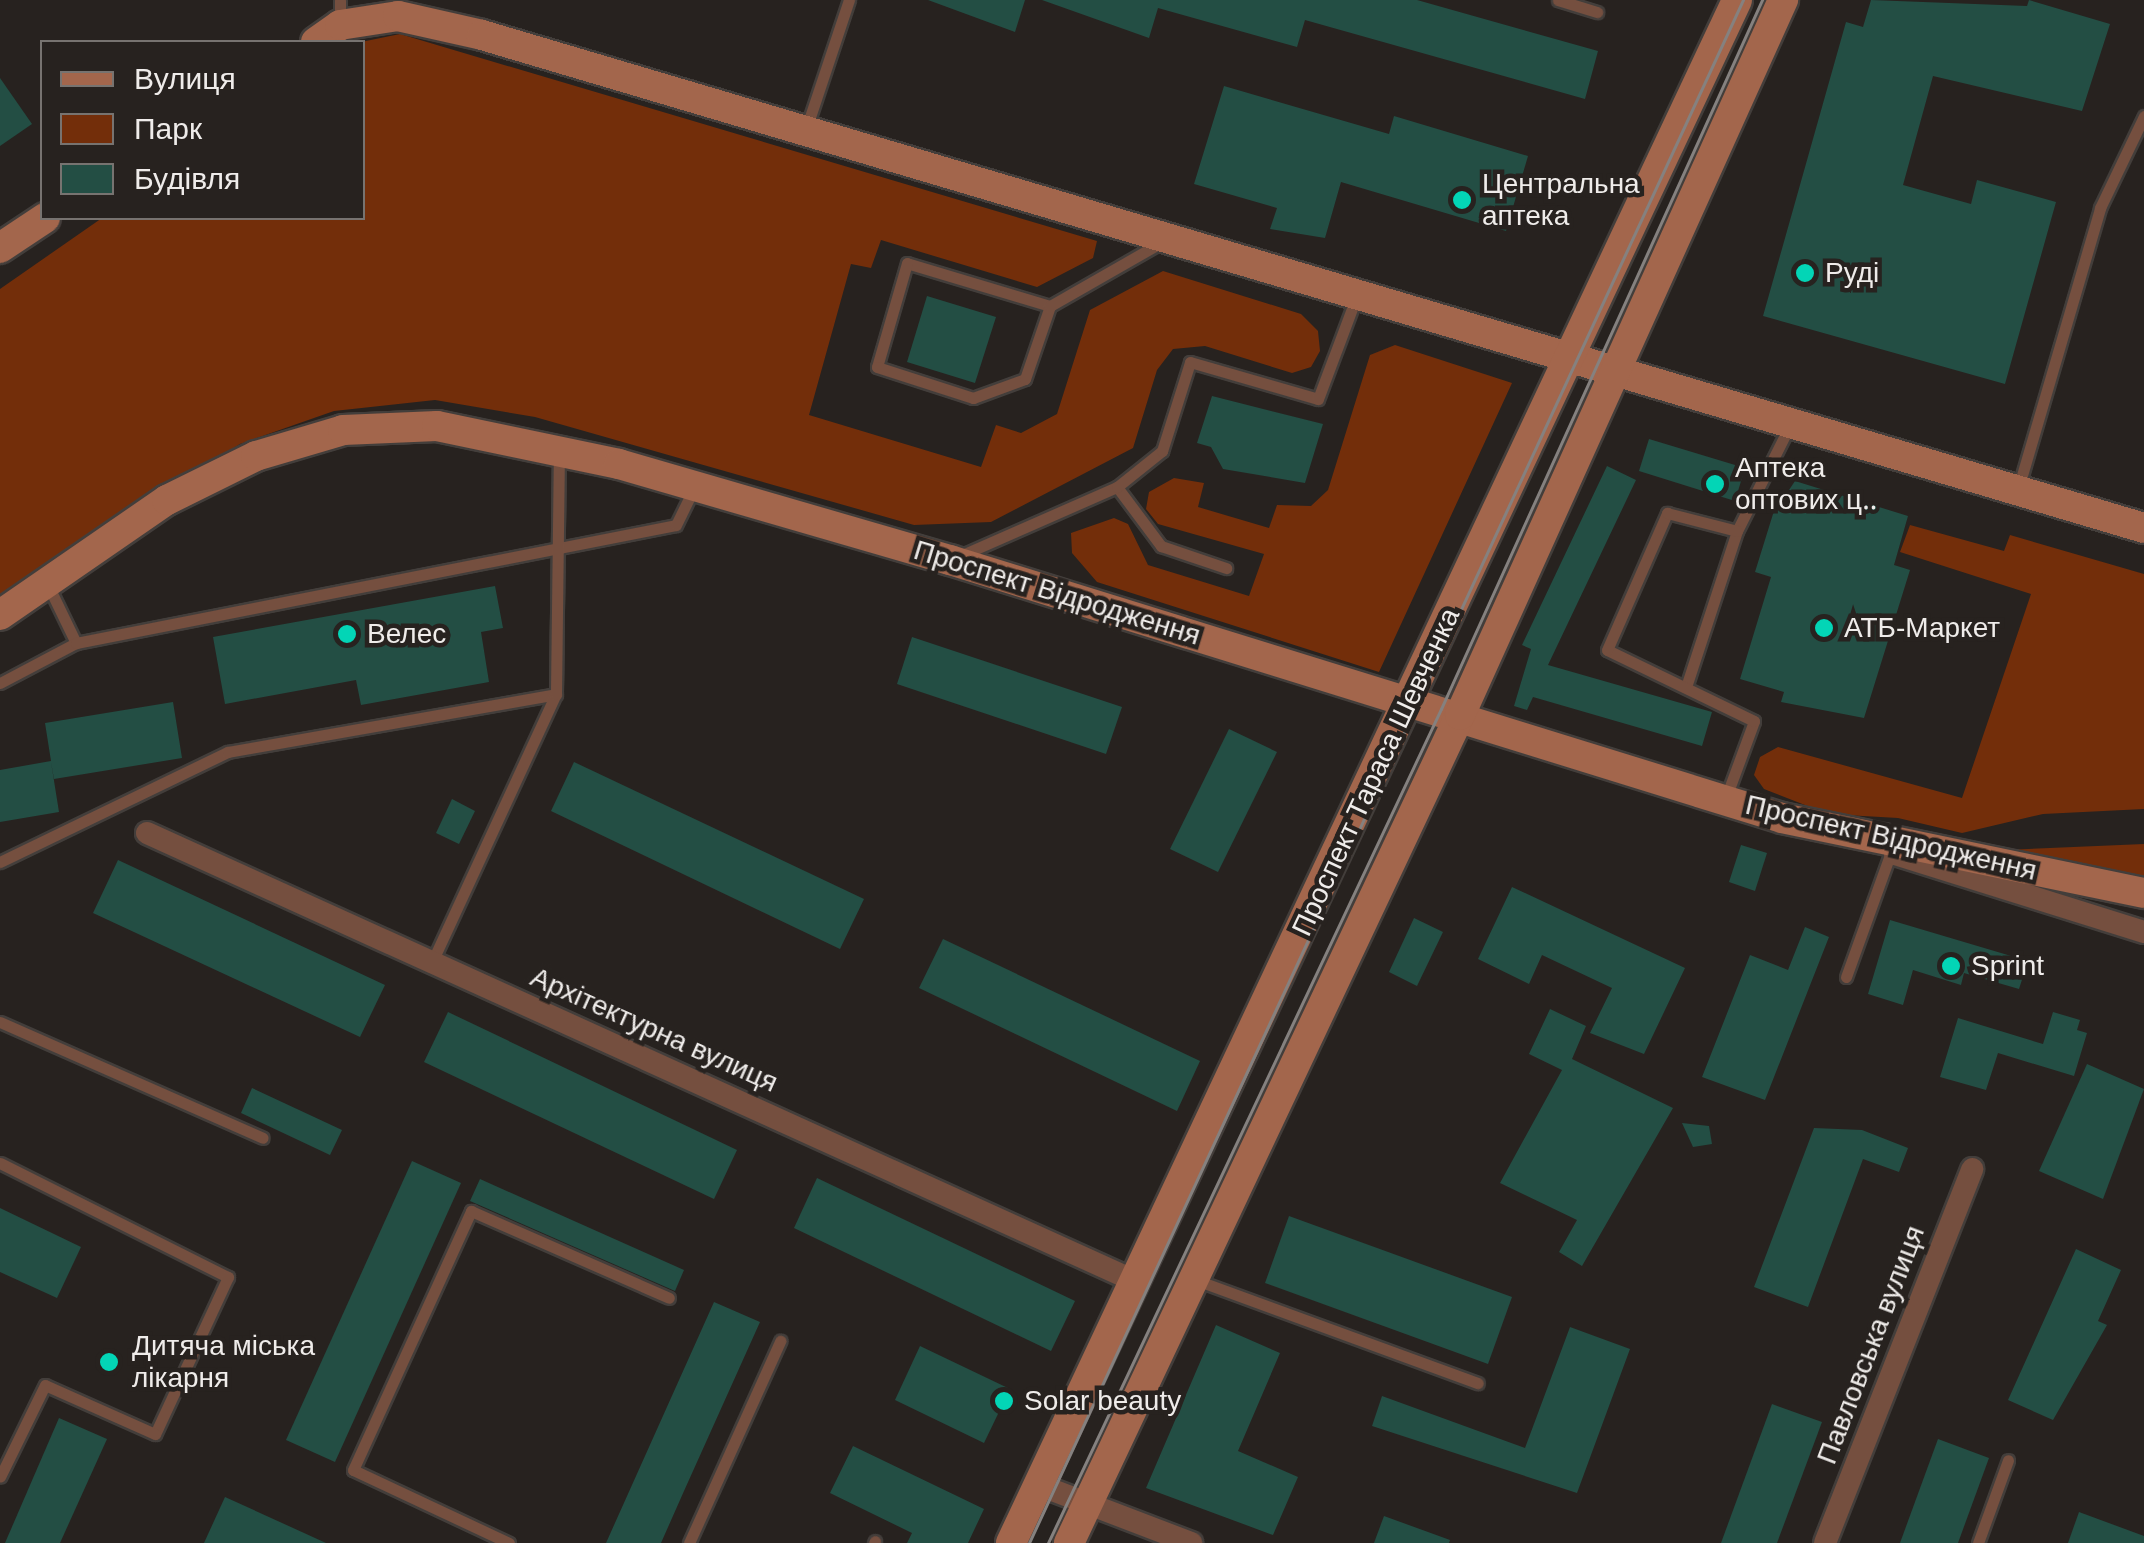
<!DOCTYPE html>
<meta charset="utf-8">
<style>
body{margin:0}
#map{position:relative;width:2144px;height:1543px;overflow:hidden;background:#27221f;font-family:Helvetica,sans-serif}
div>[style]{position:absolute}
.green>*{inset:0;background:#732e0a}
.building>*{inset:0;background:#234e44}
.roads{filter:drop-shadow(2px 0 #433e3b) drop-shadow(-2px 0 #433e3b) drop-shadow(0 2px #433e3b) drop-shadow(0 -2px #433e3b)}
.lane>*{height:11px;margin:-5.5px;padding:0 5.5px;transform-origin:5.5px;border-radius:5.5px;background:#754f3f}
.street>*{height:22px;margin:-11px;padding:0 11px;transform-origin:11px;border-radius:11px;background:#754f3f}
.secondary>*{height:30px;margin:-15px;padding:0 15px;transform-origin:15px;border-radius:15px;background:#a3664c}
.tram>*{height:2.5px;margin:-1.25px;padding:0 1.25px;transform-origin:1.25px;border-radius:1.25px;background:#85817f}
.dots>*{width:28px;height:28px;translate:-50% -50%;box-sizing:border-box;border:5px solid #27221f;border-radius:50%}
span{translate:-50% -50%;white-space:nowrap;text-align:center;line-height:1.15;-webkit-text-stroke:9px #27221f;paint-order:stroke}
.poi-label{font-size:28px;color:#efecea}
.left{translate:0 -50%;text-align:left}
.street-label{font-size:28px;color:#efecea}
.legend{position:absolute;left:40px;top:40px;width:325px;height:180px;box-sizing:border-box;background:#27221f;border:2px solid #777370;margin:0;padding:12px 18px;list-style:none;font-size:30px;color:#efecea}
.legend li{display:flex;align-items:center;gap:20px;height:50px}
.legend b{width:50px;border:2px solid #777370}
</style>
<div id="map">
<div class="green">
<i style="clip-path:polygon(400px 34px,1097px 241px,1093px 258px,1037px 287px,881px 240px,871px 268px,851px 264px,809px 415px,981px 467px,996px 425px,1021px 433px,1057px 414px,1090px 310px,1163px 271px,1301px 314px,1318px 331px,1320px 351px,1311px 367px,1292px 373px,1205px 346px,1173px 349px,1157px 370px,1133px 448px,991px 522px,914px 525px,535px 417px,435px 400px,334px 411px,240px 444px,0 597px,0 289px,102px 218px,362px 218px,361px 42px)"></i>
<i style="clip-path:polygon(1395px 345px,1512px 383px,1379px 672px,1097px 582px,1072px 553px,1071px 533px,1114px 518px,1128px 524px,1148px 565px,1249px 596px,1264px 554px,1158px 524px,1146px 509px,1149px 492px,1174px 478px,1204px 483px,1198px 507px,1269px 528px,1277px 505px,1311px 506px,1328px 490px,1370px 355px)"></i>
<i style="clip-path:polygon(1910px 525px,2004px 551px,2010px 535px,2144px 574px,2144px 809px,2043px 814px,1962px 833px,1898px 818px,1828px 814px,1764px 789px,1754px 775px,1760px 757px,1778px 747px,1962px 798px,2031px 594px,1900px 552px)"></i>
<i style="clip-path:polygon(2144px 844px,2144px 876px,1982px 851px)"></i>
</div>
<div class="building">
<i style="clip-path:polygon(928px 0,1025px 0,1015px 32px)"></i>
<i style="clip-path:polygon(1042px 0,1417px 0,1598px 51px,1585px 99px,1305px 20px,1297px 47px,1158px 8px,1149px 38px)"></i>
<i style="clip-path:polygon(1871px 0,2027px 6px,2029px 0,2110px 24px,2082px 111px,1933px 76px,1903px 185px,1971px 204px,1977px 180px,2056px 202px,2005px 384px,1763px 316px,1846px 22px,1863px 27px)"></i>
<i style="clip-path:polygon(0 78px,32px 124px,0 146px)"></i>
<i style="clip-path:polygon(1224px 86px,1389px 134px,1394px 116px,1528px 156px,1506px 231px,1341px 182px,1325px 238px,1270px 229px,1277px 208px,1194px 184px)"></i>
<i style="clip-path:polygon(927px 296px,996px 317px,975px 383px,907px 362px)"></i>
<i style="clip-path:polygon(1212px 396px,1323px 424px,1305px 483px,1223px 469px,1211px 447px,1197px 443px)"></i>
<i style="clip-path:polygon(1649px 439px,1745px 468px,1735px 501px,1639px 471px)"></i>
<i style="clip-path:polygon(1607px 466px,1636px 480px,1548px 665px,1712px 712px,1702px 746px,1533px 697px,1527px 710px,1514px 706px,1531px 649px,1522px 645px)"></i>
<i style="clip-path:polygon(1795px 481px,1908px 516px,1894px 565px,1910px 570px,1864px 718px,1781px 702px,1784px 692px,1740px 679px,1771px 577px,1755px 572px,1773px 514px)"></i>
<i style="clip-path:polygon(495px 586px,503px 628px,481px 632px,489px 682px,361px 705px,356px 680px,225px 704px,213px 637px)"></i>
<i style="clip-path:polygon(912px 637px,1122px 707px,1106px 754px,897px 684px)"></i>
<i style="clip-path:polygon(173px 702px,182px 758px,54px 779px,51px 762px,59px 812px,0 822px,0 770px,51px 761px,45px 723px)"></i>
<i style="clip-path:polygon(1229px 729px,1277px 752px,1218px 872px,1170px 849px)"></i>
<i style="clip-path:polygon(574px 762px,864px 899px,840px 949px,551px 811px)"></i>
<i style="clip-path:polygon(452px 799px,475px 811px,459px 844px,436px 833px)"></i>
<i style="clip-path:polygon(1741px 845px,1767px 853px,1755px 891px,1729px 882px)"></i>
<i style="clip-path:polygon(118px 860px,385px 985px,360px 1037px,93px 913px)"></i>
<i style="clip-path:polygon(1512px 887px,1685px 968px,1644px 1054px,1590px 1033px,1612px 988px,1542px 955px,1529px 984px,1478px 959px)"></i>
<i style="clip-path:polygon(1414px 918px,1443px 932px,1417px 986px,1389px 972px)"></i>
<i style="clip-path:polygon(1890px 920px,2028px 961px,2019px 989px,1964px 973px,1961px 985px,1913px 970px,1903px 1005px,1868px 994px)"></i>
<i style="clip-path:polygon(1805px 927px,1829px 937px,1765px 1100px,1702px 1077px,1750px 955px,1788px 970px)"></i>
<i style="clip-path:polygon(943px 939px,1200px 1061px,1177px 1111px,919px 988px)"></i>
<i style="clip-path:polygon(1550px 1009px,1586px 1026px,1572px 1059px,1673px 1108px,1582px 1266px,1559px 1252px,1577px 1220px,1500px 1183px,1562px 1070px,1529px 1054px)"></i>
<i style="clip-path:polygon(448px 1012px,737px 1150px,714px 1199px,424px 1062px)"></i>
<i style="clip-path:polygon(2053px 1012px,2080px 1020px,2077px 1030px,2087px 1033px,2074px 1076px,1998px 1053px,1986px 1090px,1940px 1077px,1958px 1018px,2043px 1044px)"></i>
<i style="clip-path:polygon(2087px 1064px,2144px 1089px,2103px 1199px,2039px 1171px)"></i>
<i style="clip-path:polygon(252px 1088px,342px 1130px,330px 1155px,241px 1113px)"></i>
<i style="clip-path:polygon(1682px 1123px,1709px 1126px,1712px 1144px,1693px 1147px)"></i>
<i style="clip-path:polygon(1814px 1128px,1862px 1130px,1908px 1148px,1899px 1172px,1863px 1159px,1808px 1307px,1754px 1287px)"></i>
<i style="clip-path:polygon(412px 1161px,461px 1183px,335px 1462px,286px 1440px)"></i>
<i style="clip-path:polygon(817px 1178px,1075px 1301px,1051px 1351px,794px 1228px)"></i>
<i style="clip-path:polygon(480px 1179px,684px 1270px,675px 1291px,470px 1201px)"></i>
<i style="clip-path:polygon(0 1208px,81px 1247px,57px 1298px,0 1272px)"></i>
<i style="clip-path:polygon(1289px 1216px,1512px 1297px,1488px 1364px,1265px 1283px)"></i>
<i style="clip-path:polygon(2076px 1249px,2121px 1270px,2098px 1321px,2107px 1325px,2053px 1420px,2008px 1400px)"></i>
<i style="clip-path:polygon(714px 1302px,760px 1322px,684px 1491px,661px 1543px,606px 1543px)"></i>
<i style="clip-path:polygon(1216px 1325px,1280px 1353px,1238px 1451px,1298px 1477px,1273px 1535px,1146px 1488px)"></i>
<i style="clip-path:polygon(1570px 1327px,1630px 1349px,1577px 1493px,1372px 1426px,1382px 1396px,1525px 1448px)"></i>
<i style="clip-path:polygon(920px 1346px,1010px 1389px,984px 1443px,895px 1400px)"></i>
<i style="clip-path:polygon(1772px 1404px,1822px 1422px,1777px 1543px,1721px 1543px)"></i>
<i style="clip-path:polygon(59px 1418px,107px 1439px,60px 1543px,5px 1543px)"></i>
<i style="clip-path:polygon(1938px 1439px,1989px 1458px,1958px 1543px,1900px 1543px)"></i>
<i style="clip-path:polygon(853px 1446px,984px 1509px,968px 1543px,907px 1543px,912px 1533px,830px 1493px)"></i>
<i style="clip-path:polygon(225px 1497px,326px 1543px,204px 1543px)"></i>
<i style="clip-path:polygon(2079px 1512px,2144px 1536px,2144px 1543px,2068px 1543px)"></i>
<i style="clip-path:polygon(1384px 1516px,1450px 1540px,1449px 1543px,1374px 1543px)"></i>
</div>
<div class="roads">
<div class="lane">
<i style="left:340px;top:0;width:21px;rotate:90deg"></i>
<i style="left:1558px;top:0;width:41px;rotate:17.1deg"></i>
<i style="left:806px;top:129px;width:136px;rotate:-71.6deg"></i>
<i style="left:1050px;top:306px;width:149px;rotate:-163.3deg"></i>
<i style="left:907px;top:263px;width:108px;rotate:106.1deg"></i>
<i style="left:877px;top:367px;width:101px;rotate:17.9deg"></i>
<i style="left:973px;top:398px;width:55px;rotate:-20.1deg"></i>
<i style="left:1025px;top:379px;width:77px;rotate:-71.1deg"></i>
<i style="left:1050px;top:306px;width:127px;rotate:-29.8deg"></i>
<i style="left:1117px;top:487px;width:74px;rotate:53.3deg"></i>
<i style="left:1161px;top:546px;width:69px;rotate:18.7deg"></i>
<i style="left:2018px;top:489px;width:293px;rotate:-73.7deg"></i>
<i style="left:2100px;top:208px;width:102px;rotate:-64.4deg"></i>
<i style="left:962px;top:555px;width:169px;rotate:-23.7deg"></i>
<i style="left:1117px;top:487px;width:58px;rotate:-38.7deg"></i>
<i style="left:1162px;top:451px;width:93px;rotate:-72.5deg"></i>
<i style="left:1190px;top:362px;width:133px;rotate:16.1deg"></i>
<i style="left:1318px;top:399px;width:108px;rotate:-69.4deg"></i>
<i style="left:47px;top:583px;width:67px;rotate:64.2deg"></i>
<i style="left:0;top:683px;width:86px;rotate:-27.8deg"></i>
<i style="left:76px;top:643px;width:611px;rotate:-11.13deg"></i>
<i style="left:676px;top:525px;width:43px;rotate:-64deg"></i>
<i style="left:1686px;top:687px;width:164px;rotate:-71.9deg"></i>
<i style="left:1737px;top:531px;width:116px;rotate:-63.4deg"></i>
<i style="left:1725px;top:800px;width:84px;rotate:-69.8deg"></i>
<i style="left:1754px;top:721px;width:163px;rotate:-154.2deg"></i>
<i style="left:1607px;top:650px;width:150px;rotate:-66.3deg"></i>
<i style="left:1667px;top:513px;width:72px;rotate:14.4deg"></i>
<i style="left:0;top:862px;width:253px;rotate:-25.8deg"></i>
<i style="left:228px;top:752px;width:333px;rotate:-10deg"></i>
<i style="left:432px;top:962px;width:295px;rotate:-65.2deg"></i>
<i style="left:556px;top:694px;width:240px;rotate:-89.3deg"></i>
<i style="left:1846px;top:977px;width:133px;rotate:-70.2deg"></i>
<i style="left:0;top:1022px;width:287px;rotate:23.8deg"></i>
<i style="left:0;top:1163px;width:255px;rotate:26.6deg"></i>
<i style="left:228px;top:1277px;width:173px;rotate:114.9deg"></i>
<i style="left:155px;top:1434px;width:120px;rotate:-156deg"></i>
<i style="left:45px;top:1385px;width:102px;rotate:116.1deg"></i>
<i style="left:1196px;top:1280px;width:300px;rotate:20.1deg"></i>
<i style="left:509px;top:1543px;width:172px;rotate:-154.9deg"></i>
<i style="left:353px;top:1470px;width:285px;rotate:-65.5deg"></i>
<i style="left:471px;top:1211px;width:216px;rotate:23.7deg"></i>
<i style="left:689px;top:1543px;width:222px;rotate:-65.7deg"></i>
<i style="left:874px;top:1543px;width:2px;rotate:-63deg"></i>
<i style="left:1978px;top:1543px;width:88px;rotate:-70.1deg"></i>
</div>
<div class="street">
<i style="left:147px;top:833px;width:1087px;rotate:24.4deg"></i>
<i style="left:1895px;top:854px;width:261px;rotate:17.4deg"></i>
<i style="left:1039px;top:1485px;width:163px;rotate:20.9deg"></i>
<i style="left:1825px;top:1543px;width:402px;rotate:-68.5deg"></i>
</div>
<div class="secondary">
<i style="left:316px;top:42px;width:29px;rotate:-35deg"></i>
<i style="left:340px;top:25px;width:59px;rotate:-8.8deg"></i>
<i style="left:398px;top:16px;width:86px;rotate:12.7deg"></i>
<i style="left:482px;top:35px;width:1734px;rotate:16.52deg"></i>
<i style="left:0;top:248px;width:54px;rotate:-33.7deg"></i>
<i style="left:0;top:615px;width:203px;rotate:-34.6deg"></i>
<i style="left:167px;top:500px;width:99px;rotate:-26.3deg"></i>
<i style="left:256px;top:456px;width:91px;rotate:-16.6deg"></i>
<i style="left:343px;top:430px;width:94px;rotate:-2.4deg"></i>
<i style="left:437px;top:426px;width:186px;rotate:11.8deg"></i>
<i style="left:619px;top:464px;width:345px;rotate:16.2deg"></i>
<i style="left:950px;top:560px;width:871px;rotate:17.23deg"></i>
<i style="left:1782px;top:818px;width:370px;rotate:11.7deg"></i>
<i style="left:1011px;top:1543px;width:1705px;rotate:-64.8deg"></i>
<i style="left:1069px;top:1543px;width:916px;rotate:-64.72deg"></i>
<i style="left:1460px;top:715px;width:785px;rotate:-65.69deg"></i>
</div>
</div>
<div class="tram">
<i style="left:1029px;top:1543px;width:1700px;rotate:-65.17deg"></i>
<i style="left:1048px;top:1543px;width:922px;rotate:-64.77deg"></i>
<i style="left:1441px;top:709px;width:778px;rotate:-65.64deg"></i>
</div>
<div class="dots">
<i style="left:1462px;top:200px;background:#03d5b6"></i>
<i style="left:1805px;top:273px;background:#03d5b6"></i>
<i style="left:1715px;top:484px;background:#03d5b6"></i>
<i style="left:1824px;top:628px;background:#03d5b6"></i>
<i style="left:347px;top:634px;background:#03d5b6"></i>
<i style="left:1951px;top:966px;background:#03d5b6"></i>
<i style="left:109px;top:1362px;background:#03d5b6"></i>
<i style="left:1004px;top:1401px;background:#03d5b6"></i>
</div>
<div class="poi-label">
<span class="left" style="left:1482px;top:200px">Центральна<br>аптека</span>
<span class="left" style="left:1825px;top:273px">Рудi</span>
<span class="left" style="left:1735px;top:484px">Аптека<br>оптових ц‥</span>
<span class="left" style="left:1844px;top:628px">АТБ-Маркет</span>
<span class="left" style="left:367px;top:634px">Велес</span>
<span class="left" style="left:1971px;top:966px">Sprint</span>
<span class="left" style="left:132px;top:1362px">Дитяча міська<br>лікарня</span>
<span class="left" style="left:1024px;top:1401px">Solar beauty</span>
</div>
<div class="street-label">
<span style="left:1057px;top:593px;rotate:17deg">Проспект Відродження</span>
<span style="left:1376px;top:772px;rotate:-65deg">Проспект Тараса Шевченка</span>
<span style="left:1891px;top:838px;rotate:13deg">Проспект Відродження</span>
<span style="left:654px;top:1030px;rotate:24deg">Архітектурна вулиця</span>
<span style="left:1871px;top:1345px;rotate:-69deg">Павловська вулиця</span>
</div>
<ul class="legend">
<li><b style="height:12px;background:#a3664c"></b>Вулиця</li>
<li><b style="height:28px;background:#732e0a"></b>Парк</li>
<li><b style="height:28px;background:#234e44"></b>Будівля</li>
</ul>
</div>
